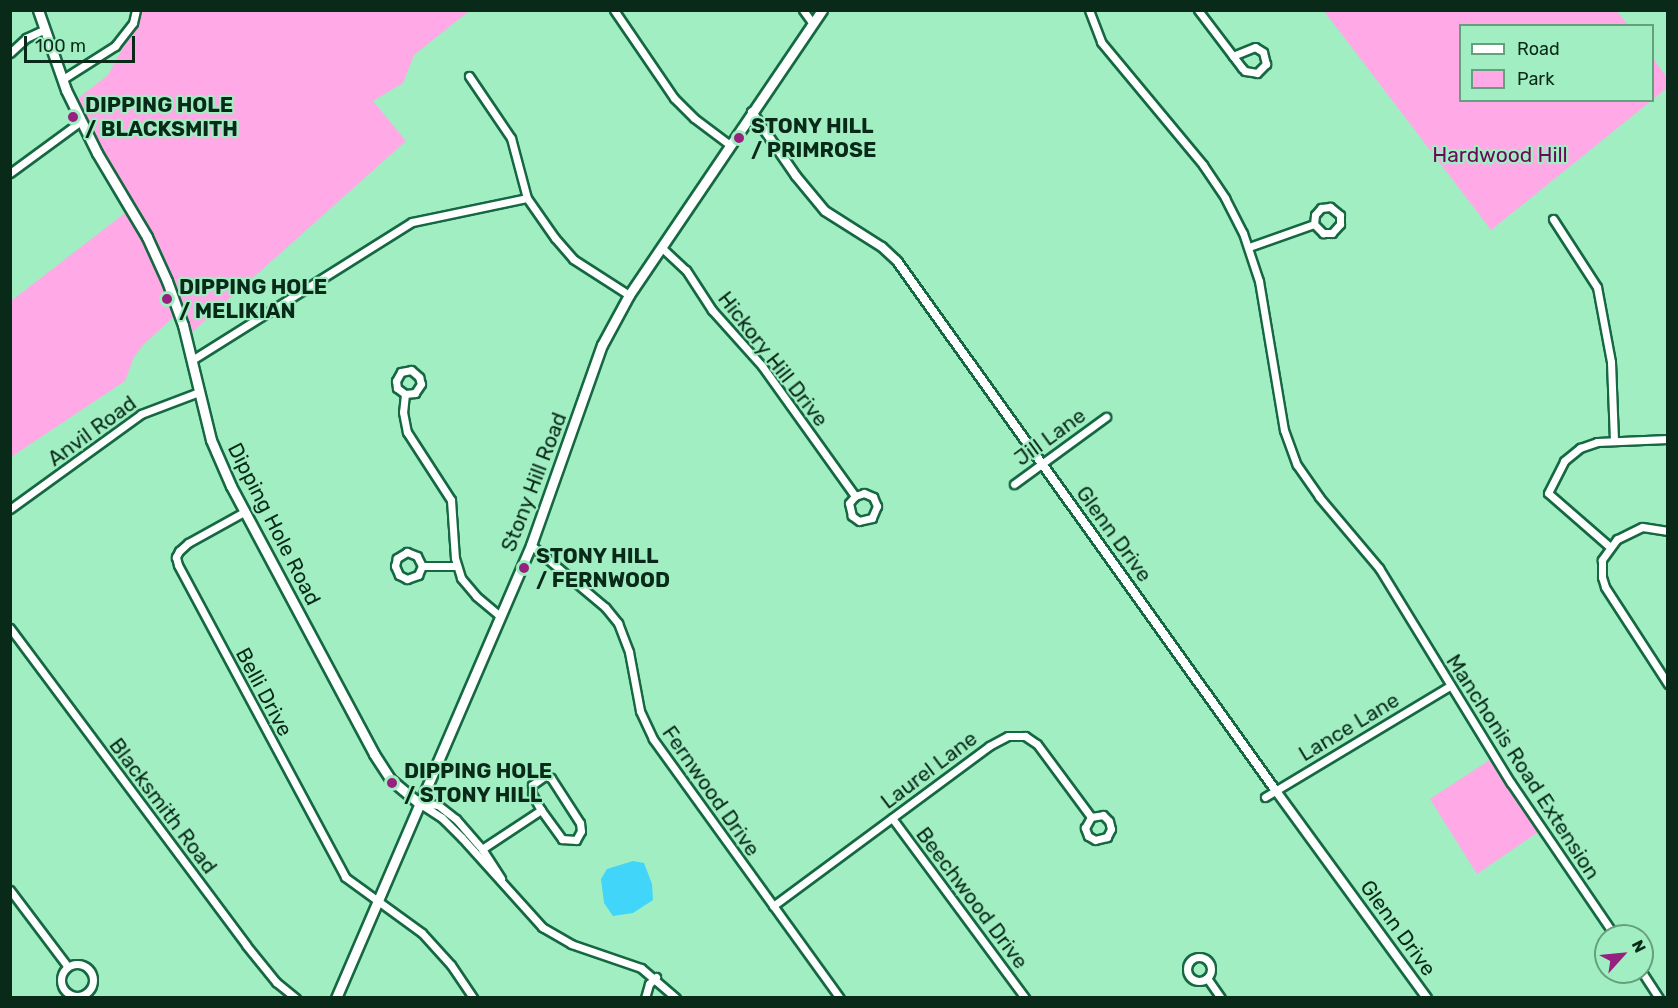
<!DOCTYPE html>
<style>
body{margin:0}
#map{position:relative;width:1678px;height:1008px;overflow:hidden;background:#a1eec2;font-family:Rubik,sans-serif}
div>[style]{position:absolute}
.green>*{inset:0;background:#ffa9e6}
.water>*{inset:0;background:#41d5f9}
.roads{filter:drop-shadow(2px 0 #156842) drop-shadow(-2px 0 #156842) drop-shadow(0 2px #156842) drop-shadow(0 -2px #156842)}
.minor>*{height:7px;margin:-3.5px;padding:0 3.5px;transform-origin:3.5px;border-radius:3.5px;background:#fff}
.minor>.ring{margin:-3.5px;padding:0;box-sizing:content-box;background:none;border:7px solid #fff;border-radius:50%}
.tertiary>*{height:8px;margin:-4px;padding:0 4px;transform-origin:4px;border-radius:4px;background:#fff}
.secondary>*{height:9px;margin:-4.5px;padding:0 4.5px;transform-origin:4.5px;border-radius:4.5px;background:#fff}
.dots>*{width:16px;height:16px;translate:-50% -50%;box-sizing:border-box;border:3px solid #a1eec2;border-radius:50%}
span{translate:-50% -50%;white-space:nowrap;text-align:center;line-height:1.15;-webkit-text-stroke:4.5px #a1eec2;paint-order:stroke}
.poi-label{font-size:21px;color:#092a19;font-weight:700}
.left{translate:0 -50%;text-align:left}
.park-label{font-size:21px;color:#6d075a}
.street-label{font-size:21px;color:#092a19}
.frame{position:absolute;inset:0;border:12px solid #092a19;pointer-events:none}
.legend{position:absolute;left:1459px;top:24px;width:195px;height:78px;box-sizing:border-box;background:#a1eec2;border:2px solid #64a07e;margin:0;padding:8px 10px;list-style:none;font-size:18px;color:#092a19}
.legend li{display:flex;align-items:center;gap:12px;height:30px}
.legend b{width:30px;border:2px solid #64a07e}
.north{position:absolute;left:1594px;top:924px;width:60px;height:60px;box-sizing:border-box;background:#a1eec2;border:2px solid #64a07e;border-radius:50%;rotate:63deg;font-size:16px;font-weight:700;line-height:24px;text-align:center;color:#092a19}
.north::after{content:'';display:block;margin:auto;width:21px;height:27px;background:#96217e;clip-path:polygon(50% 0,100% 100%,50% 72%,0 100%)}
.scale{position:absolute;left:24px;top:36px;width:111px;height:27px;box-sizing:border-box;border:3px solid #092a19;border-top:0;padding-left:8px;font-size:18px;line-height:21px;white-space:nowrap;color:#092a19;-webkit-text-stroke:4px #a1eec2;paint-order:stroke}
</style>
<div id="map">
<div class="green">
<i style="clip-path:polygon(135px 11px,469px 11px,414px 55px,403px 83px,373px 101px,406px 141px,190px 334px,178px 313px,143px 345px,134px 357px,125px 381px,11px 457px,11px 301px,125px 213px,98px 166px,72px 103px,108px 75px,130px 35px)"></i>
<i style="clip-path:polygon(1324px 11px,1617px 11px,1628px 25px,1460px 26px,1460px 100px,1652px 100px,1653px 58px,1667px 78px,1667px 88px,1491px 230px)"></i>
<i style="clip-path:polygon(1491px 759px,1538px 832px,1477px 874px,1430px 799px)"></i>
</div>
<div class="water">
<i style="clip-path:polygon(633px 861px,644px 863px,652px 884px,653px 900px,633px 913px,613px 916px,604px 903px,601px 879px,607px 869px)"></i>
</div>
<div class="roads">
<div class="minor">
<i style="left:614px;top:10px;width:107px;rotate:55.7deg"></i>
<i style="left:674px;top:98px;width:28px;rotate:45deg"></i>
<i style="left:694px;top:118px;width:45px;rotate:36.9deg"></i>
<i style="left:803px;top:10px;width:17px;rotate:54deg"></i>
<i style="left:1089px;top:10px;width:34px;rotate:69deg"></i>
<i style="left:1101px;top:42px;width:160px;rotate:50.3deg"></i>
<i style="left:1203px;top:165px;width:40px;rotate:56deg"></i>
<i style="left:1225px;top:198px;width:39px;rotate:63deg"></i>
<i style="left:1243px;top:233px;width:51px;rotate:71.6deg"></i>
<i style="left:1259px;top:281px;width:151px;rotate:80.5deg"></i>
<i style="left:1284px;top:430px;width:37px;rotate:70deg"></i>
<i style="left:1297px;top:465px;width:39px;rotate:55deg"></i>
<i style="left:1319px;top:497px;width:93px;rotate:49.8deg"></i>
<i style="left:1379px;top:568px;width:252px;rotate:58.5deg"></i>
<i style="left:1511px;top:783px;width:185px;rotate:55.8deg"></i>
<i style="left:1198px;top:10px;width:73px;rotate:52.8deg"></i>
<i style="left:1242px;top:68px;width:4px;rotate:45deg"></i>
<i style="left:1245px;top:71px;width:12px;rotate:9deg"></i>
<i style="left:1257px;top:73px;width:13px;rotate:-45deg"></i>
<i style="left:1266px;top:64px;width:12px;rotate:-104deg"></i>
<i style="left:1263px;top:52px;width:9px;rotate:-148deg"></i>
<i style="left:1255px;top:47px;width:24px;rotate:158deg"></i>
<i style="left:10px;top:53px;width:22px;rotate:-43deg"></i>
<i style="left:26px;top:38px;width:21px;rotate:-25deg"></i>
<i style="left:469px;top:76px;width:75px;rotate:55.9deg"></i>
<i style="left:511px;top:138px;width:62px;rotate:75.1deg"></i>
<i style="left:527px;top:198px;width:49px;rotate:55deg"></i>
<i style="left:555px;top:238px;width:28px;rotate:49deg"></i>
<i style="left:573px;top:259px;width:67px;rotate:32.7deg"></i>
<i style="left:63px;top:79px;width:62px;rotate:-32.4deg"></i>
<i style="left:115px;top:46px;width:29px;rotate:-52deg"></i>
<i style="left:133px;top:23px;width:13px;rotate:-77deg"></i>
<i style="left:10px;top:173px;width:88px;rotate:-36.2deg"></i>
<i style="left:1553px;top:219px;width:81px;rotate:57.1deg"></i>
<i style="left:1597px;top:287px;width:76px;rotate:79.4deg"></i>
<i style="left:1611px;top:362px;width:78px;rotate:87.8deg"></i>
<i style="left:661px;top:247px;width:34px;rotate:43deg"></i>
<i style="left:686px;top:270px;width:48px;rotate:57deg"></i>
<i style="left:712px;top:310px;width:75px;rotate:48.2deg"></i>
<i style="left:762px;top:366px;width:160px;rotate:54.4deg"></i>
<i style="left:855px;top:496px;width:9px;rotate:-18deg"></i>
<i style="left:864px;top:493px;width:10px;rotate:24deg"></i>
<i style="left:873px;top:497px;width:10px;rotate:66deg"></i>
<i style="left:877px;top:506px;width:13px;rotate:113deg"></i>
<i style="left:872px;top:518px;width:13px;rotate:167deg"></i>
<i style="left:859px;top:521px;width:9px;rotate:-144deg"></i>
<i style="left:852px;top:516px;width:13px;rotate:-103deg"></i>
<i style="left:849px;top:503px;width:9px;rotate:-49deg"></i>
<i style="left:1249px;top:247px;width:69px;rotate:-19.5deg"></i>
<i style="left:1314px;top:224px;width:13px;rotate:45deg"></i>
<i style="left:1323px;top:233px;width:9px"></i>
<i style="left:1332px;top:233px;width:12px;rotate:-48deg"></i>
<i style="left:1340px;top:224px;width:9px;rotate:-90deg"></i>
<i style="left:1340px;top:215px;width:13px;rotate:-141deg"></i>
<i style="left:1330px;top:207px;width:9px;rotate:174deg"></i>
<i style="left:1321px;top:208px;width:9px;rotate:131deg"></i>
<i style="left:1315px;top:215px;width:9px;rotate:96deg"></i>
<i style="left:192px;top:360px;width:260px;rotate:-32.1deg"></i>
<i style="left:412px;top:222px;width:117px;rotate:-11.8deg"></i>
<i style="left:405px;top:394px;width:10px;rotate:-143deg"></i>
<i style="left:397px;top:388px;width:7px;rotate:-98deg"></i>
<i style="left:396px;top:381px;width:10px;rotate:-61deg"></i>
<i style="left:401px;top:372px;width:10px;rotate:-11deg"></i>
<i style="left:411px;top:370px;width:11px;rotate:41deg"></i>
<i style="left:419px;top:377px;width:7px;rotate:74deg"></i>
<i style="left:421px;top:384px;width:11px;rotate:124deg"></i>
<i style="left:415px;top:393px;width:10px;rotate:174deg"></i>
<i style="left:405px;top:394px;width:18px;rotate:96deg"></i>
<i style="left:403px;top:412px;width:20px;rotate:79deg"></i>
<i style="left:407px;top:432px;width:81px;rotate:57.1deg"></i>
<i style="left:451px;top:500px;width:58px;rotate:86.1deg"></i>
<i style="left:455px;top:558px;width:21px;rotate:73deg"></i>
<i style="left:461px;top:578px;width:23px;rotate:50deg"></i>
<i style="left:476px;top:596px;width:31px;rotate:40deg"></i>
<i style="left:1014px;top:484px;width:114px;rotate:-36.1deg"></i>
<i style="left:10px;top:509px;width:162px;rotate:-35.9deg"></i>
<i style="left:141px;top:414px;width:62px;rotate:-20.8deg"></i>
<i style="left:244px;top:512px;width:64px;rotate:151deg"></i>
<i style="left:188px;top:543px;width:12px;rotate:138deg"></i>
<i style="left:179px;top:551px;width:7px;rotate:117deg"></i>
<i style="left:176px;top:557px;width:8px;rotate:76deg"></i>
<i style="left:178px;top:565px;width:354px;rotate:61.8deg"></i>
<i style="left:345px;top:877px;width:95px;rotate:36deg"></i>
<i style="left:422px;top:933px;width:43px;rotate:47.8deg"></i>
<i style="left:451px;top:965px;width:40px;rotate:56deg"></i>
<i style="left:1668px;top:531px;width:26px;rotate:-171deg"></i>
<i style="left:1642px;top:527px;width:28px;rotate:154deg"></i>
<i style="left:1617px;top:539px;width:26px;rotate:126deg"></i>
<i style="left:1602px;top:560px;width:17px;rotate:90deg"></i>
<i style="left:1602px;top:577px;width:10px;rotate:73deg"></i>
<i style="left:1605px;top:587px;width:116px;rotate:57deg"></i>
<i style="left:531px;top:545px;width:97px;rotate:40deg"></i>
<i style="left:605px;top:607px;width:21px;rotate:51deg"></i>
<i style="left:618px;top:623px;width:31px;rotate:69deg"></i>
<i style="left:629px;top:652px;width:60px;rotate:79.4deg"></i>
<i style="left:640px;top:711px;width:31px;rotate:65deg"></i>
<i style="left:653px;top:739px;width:319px;rotate:54.2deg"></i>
<i style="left:1610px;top:547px;width:82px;rotate:-138.9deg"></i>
<i style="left:1548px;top:493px;width:36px;rotate:-63deg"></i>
<i style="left:1564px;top:461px;width:21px;rotate:-39deg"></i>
<i style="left:1580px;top:448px;width:18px;rotate:-19deg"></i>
<i style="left:1597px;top:442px;width:71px;rotate:-2.4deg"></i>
<i style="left:422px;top:566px;width:11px;rotate:-117deg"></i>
<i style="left:417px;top:556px;width:11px;rotate:-158deg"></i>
<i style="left:407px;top:552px;width:12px;rotate:149deg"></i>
<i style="left:397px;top:558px;width:8px;rotate:104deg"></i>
<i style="left:395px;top:566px;width:10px;rotate:66deg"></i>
<i style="left:399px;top:575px;width:9px;rotate:27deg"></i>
<i style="left:407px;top:579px;width:12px;rotate:-20deg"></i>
<i style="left:418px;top:575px;width:10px;rotate:-66deg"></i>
<i style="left:422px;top:566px;width:34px"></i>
<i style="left:10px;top:628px;width:395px;rotate:53.3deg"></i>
<i style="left:246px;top:945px;width:48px;rotate:51deg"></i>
<i style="left:276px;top:982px;width:26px;rotate:39deg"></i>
<i style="left:1265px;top:797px;width:216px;rotate:-31deg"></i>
<i style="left:419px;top:803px;width:27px;rotate:33deg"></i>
<i style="left:442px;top:818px;width:28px;rotate:45deg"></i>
<i style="left:462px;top:838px;width:120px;rotate:48deg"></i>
<i style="left:542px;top:927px;width:34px;rotate:30deg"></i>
<i style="left:571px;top:944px;width:74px;rotate:18.9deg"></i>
<i style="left:641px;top:968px;width:46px;rotate:40.6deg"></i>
<i style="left:419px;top:803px;width:19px;rotate:6deg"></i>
<i style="left:438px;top:805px;width:23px;rotate:38deg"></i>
<i style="left:456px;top:819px;width:40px;rotate:49deg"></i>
<i style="left:482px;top:849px;width:35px;rotate:57deg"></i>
<i style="left:892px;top:818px;width:224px;rotate:53.5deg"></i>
<i style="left:482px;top:849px;width:71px;rotate:-33.5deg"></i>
<i style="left:541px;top:810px;width:36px;rotate:54deg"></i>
<i style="left:562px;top:839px;width:14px;rotate:4deg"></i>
<i style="left:576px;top:840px;width:10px;rotate:-61deg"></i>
<i style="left:581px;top:831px;width:8px;rotate:-97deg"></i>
<i style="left:580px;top:823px;width:54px;rotate:-122.8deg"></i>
<i style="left:551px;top:778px;width:6px;rotate:-162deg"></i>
<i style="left:545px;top:776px;width:16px;rotate:145deg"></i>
<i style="left:532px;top:785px;width:9px;rotate:90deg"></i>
<i style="left:532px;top:794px;width:18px;rotate:61deg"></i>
<i style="left:10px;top:890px;width:96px;rotate:53deg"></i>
<i style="left:773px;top:906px;width:269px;rotate:-36.5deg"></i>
<i style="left:989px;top:746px;width:21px;rotate:-28deg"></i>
<i style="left:1008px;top:736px;width:17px"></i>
<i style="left:1025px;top:736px;width:14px;rotate:34deg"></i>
<i style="left:1037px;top:744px;width:91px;rotate:53.5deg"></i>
<i style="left:1091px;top:817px;width:12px;rotate:-9deg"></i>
<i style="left:1103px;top:815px;width:8px;rotate:45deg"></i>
<i style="left:1109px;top:821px;width:8px;rotate:76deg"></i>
<i style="left:1111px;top:829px;width:9px;rotate:117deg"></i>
<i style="left:1107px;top:837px;width:12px;rotate:166deg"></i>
<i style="left:1095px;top:840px;width:8px;rotate:-150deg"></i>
<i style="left:1088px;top:836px;width:9px;rotate:-111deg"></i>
<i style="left:1085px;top:828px;width:13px;rotate:-61deg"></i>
<i class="ring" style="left:1187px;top:957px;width:17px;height:17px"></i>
<i class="ring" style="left:61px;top:964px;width:25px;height:25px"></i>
<i style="left:1642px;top:972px;width:31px;rotate:57deg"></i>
<i style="left:1207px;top:978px;width:24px;rotate:55deg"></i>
<i style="left:645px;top:998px;width:15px;rotate:-74deg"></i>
<i style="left:649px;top:984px;width:10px;rotate:-45deg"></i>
</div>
<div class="tertiary">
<i style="left:752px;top:112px;width:78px;rotate:55.5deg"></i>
<i style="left:796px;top:176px;width:45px;rotate:50.4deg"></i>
<i style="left:825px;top:211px;width:67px;rotate:32.3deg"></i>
<i style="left:882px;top:247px;width:21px;rotate:43deg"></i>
<i style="left:897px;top:261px;width:652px;rotate:54.43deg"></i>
<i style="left:1276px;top:791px;width:256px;rotate:53.9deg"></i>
</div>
<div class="secondary">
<i style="left:38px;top:10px;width:85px;rotate:70.7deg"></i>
<i style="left:66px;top:90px;width:70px;rotate:63.8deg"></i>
<i style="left:97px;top:153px;width:98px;rotate:59.2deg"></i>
<i style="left:147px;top:237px;width:48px;rotate:65.6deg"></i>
<i style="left:167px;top:281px;width:47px;rotate:70deg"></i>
<i style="left:183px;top:325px;width:118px;rotate:76.3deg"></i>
<i style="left:211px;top:440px;width:50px;rotate:66.5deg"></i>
<i style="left:231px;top:486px;width:304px;rotate:61.9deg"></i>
<i style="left:374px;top:754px;width:30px;rotate:57deg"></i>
<i style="left:390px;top:779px;width:38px;rotate:40deg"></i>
<i style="left:336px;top:998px;width:493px;rotate:-66.7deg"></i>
<i style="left:531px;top:545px;width:212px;rotate:-70.5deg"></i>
<i style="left:602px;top:345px;width:57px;rotate:-61.6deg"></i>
<i style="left:629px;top:295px;width:344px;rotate:-55.9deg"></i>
</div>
</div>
<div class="dots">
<i style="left:73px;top:117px;background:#96217e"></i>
<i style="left:739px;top:138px;background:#96217e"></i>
<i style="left:167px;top:299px;background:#96217e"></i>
<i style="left:524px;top:568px;background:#96217e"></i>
<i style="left:392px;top:783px;background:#96217e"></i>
</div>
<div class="poi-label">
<span class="left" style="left:85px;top:117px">DIPPING HOLE<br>/ BLACKSMITH</span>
<span class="left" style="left:751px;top:138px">STONY HILL<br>/ PRIMROSE</span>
<span class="left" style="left:179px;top:299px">DIPPING HOLE<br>/ MELIKIAN</span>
<span class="left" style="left:536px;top:568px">STONY HILL<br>/ FERNWOOD</span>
<span class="left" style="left:404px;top:783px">DIPPING HOLE<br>/ STONY HILL</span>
</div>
<div class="park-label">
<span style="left:1500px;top:155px">Hardwood Hill</span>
</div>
<div class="street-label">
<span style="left:773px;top:359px;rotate:52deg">Hickory Hill Drive</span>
<span style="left:92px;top:431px;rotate:-36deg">Anvil Road</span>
<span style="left:1050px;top:437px;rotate:-36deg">Jill Lane</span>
<span style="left:534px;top:482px;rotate:-69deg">Stony Hill Road</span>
<span style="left:274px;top:524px;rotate:63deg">Dipping Hole Road</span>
<span style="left:1114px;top:534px;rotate:54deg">Glenn Drive</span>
<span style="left:264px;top:692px;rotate:62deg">Belli Drive</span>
<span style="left:1349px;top:727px;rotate:-31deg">Lance Lane</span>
<span style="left:1523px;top:767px;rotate:57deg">Manchonis Road Extension</span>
<span style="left:929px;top:770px;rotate:-37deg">Laurel Lane</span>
<span style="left:711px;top:791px;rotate:55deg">Fernwood Drive</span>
<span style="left:163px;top:806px;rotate:53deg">Blacksmith Road</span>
<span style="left:972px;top:898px;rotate:53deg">Beechwood Drive</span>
<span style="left:1398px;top:928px;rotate:54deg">Glenn Drive</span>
</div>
<div class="frame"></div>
<ul class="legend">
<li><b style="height:8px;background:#fff"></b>Road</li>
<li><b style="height:16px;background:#ffa9e6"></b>Park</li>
</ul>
<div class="north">N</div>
<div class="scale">100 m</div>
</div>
